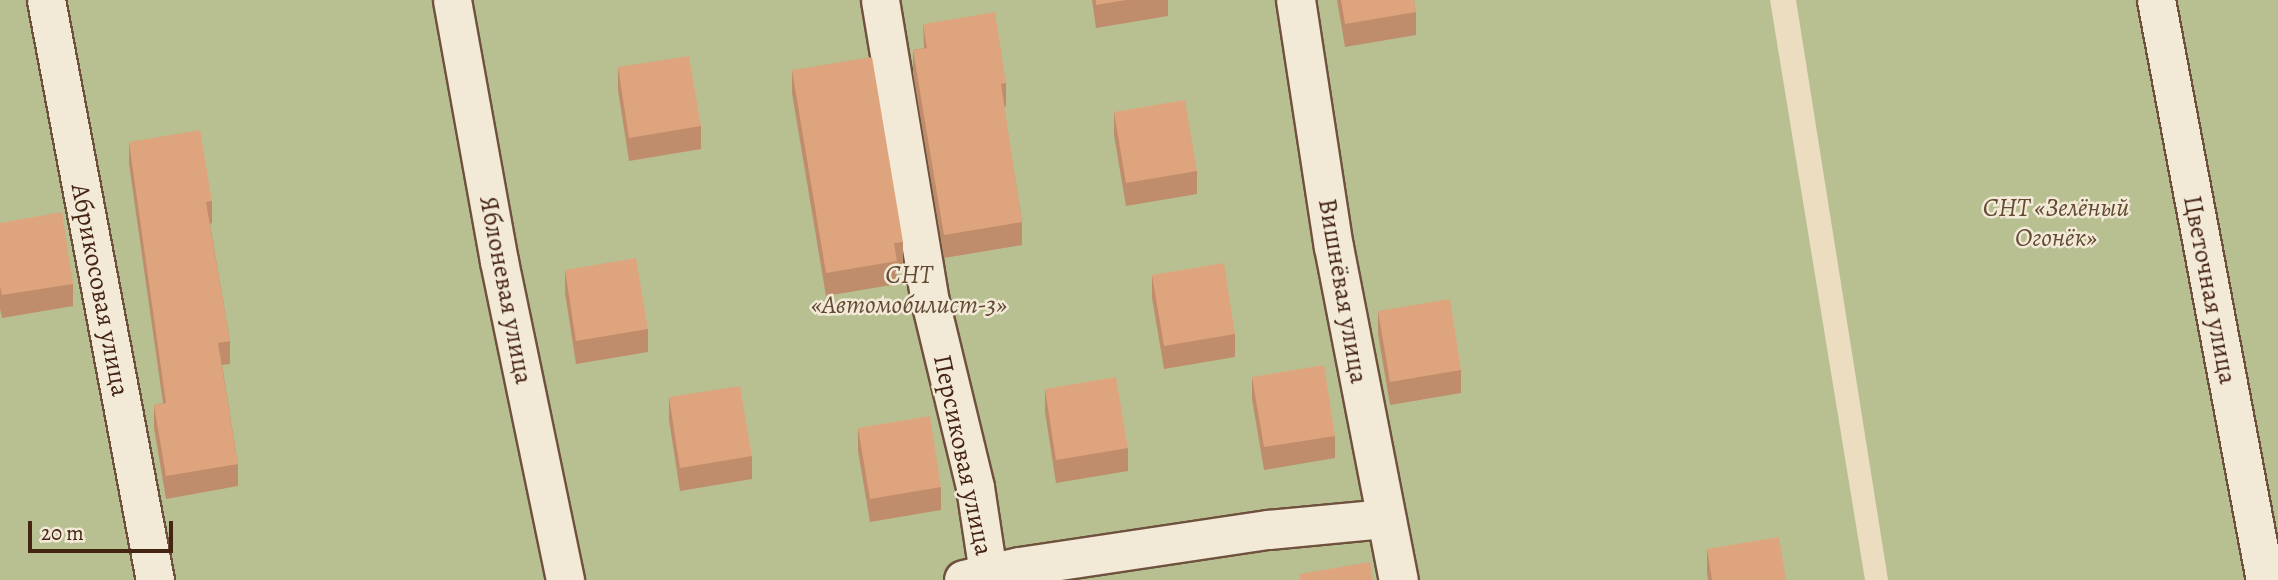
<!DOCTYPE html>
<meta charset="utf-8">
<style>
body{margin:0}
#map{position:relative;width:2278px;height:580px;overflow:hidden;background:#ecddc1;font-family:Alegreya,serif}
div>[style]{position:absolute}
.green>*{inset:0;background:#b8c092}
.roads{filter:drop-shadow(2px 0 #6f523e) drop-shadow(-2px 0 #6f523e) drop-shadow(0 2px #6f523e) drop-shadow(0 -2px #6f523e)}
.street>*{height:37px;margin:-18.5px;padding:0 18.5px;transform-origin:18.5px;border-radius:18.5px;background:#f3e9d7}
.secondary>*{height:38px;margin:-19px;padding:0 19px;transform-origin:19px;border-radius:19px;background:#f3e9d7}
.wall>*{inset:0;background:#bf8d6c}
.building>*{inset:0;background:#dea47d}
span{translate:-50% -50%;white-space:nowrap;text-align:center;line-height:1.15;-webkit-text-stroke:5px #f3e9d7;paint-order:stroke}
.park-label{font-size:26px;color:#624b32;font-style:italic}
.street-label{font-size:26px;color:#452412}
.scale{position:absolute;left:28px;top:521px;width:145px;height:32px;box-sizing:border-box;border:4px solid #452412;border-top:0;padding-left:9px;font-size:21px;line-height:24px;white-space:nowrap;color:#452412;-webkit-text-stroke:5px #f3e9d7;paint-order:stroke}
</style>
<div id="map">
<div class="green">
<i style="clip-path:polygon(0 0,1770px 0,1865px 580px,0 580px)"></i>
<i style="clip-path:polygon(1796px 0,2278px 0,2278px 580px,1888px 580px)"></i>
</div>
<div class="roads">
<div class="street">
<i style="left:46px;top:0;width:590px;rotate:79.36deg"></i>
<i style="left:452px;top:0;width:265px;rotate:79.8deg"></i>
<i style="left:499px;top:261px;width:326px;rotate:78.3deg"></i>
<i style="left:880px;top:0;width:305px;rotate:80.6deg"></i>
<i style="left:930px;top:301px;width:191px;rotate:76.4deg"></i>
<i style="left:975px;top:487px;width:94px;rotate:81.4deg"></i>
<i style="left:2156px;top:0;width:590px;rotate:79.36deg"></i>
</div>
<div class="secondary">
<i style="left:1296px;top:0;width:250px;rotate:81.3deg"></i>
<i style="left:1334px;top:247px;width:339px;rotate:79deg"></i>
<i style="left:964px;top:580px;width:57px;rotate:-13.1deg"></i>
<i style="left:1020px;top:567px;width:252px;rotate:-8.5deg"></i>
<i style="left:1269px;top:530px;width:118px;rotate:-5.4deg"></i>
</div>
</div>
<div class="wall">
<i style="clip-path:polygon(1092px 0,1168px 0,1168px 16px,1096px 28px)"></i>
<i style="clip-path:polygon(1337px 0,1414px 0,1416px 12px,1416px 35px,1345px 47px)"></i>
<i style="clip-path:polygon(923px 24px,1006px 83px,1006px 106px,1004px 107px,1022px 222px,1022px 245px,944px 258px,913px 73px,913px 50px,924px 48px)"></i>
<i style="clip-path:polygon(618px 67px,701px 126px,701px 149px,629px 161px,618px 90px)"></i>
<i style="clip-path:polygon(792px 70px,903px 242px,903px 265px,897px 266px,897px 284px,826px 296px,792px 93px)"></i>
<i style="clip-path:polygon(1114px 112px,1197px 171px,1197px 194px,1126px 206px,1114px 135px)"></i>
<i style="clip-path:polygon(129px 142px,212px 201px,212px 223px,210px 224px,230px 341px,230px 364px,222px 365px,238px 464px,238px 486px,166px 499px,154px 428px,154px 405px,163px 403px,129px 164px)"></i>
<i style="clip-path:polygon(0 223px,73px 284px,73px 306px,2px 318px,0 309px)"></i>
<i style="clip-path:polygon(565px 270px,648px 329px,648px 352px,576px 364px,565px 293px)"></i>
<i style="clip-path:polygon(1152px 275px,1235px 334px,1235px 357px,1164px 369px,1152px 298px)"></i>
<i style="clip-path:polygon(1378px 311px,1461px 370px,1461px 393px,1390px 405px,1378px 334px)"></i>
<i style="clip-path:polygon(1252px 377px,1335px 436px,1335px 458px,1264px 470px,1252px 399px)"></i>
<i style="clip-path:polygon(1045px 389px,1128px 448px,1128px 471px,1056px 483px,1045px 412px)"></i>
<i style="clip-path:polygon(669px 397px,752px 456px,752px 479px,680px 491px,669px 420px)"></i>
<i style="clip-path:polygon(858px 428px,941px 487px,941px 510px,870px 522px,858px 451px)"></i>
<i style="clip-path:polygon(1707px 549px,1786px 580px,1708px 580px,1707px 572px)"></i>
</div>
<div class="building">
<i style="clip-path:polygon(1096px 0,1126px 0,1096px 5px)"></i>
<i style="clip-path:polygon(1341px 0,1414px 0,1416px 12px,1345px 24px)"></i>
<i style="clip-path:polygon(995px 12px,1006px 83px,1001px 84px,1022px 222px,944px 235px,913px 50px,927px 48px,923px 24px)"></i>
<i style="clip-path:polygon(689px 56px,701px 126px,629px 138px,618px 67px)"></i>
<i style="clip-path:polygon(872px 57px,903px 242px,894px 243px,897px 261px,826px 273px,792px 70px)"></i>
<i style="clip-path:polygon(1185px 100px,1197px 171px,1126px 183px,1114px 112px)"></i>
<i style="clip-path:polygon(200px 130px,212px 201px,206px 202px,230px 341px,218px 343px,238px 464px,166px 476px,154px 405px,166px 403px,129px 142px)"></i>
<i style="clip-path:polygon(62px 212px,73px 284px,2px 295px,0 286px,0 223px)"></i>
<i style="clip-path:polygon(636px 258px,648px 329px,576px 341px,565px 270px)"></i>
<i style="clip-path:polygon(1224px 263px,1235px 334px,1164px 346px,1152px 275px)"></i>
<i style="clip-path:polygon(1450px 299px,1461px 370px,1390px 382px,1378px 311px)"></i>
<i style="clip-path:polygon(1324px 365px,1335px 436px,1264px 447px,1252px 377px)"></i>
<i style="clip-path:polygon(1116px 377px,1128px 448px,1056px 460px,1045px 389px)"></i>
<i style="clip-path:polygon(740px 386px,752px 456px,680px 468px,669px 397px)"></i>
<i style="clip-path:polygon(930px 416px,941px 487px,870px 499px,858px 428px)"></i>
<i style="clip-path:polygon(1779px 537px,1786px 580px,1712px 580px,1707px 549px)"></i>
<i style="clip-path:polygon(1370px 562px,1373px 580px,1300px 580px,1299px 574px)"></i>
</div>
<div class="park-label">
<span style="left:2056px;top:223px">СНТ «Зелёный<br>Огонёк»</span>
<span style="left:909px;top:290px">СНТ<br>«Автомобилист-3»</span>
</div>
<div class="street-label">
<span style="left:100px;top:290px;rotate:79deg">Абрикосовая улица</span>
<span style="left:506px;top:290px;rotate:79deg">Яблоневая улица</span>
<span style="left:2210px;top:290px;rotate:79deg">Цветочная улица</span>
<span style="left:1343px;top:291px;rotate:80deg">Вишнёвая улица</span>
<span style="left:963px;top:455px;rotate:78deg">Персиковая улица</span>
</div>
<div class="scale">20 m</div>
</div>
